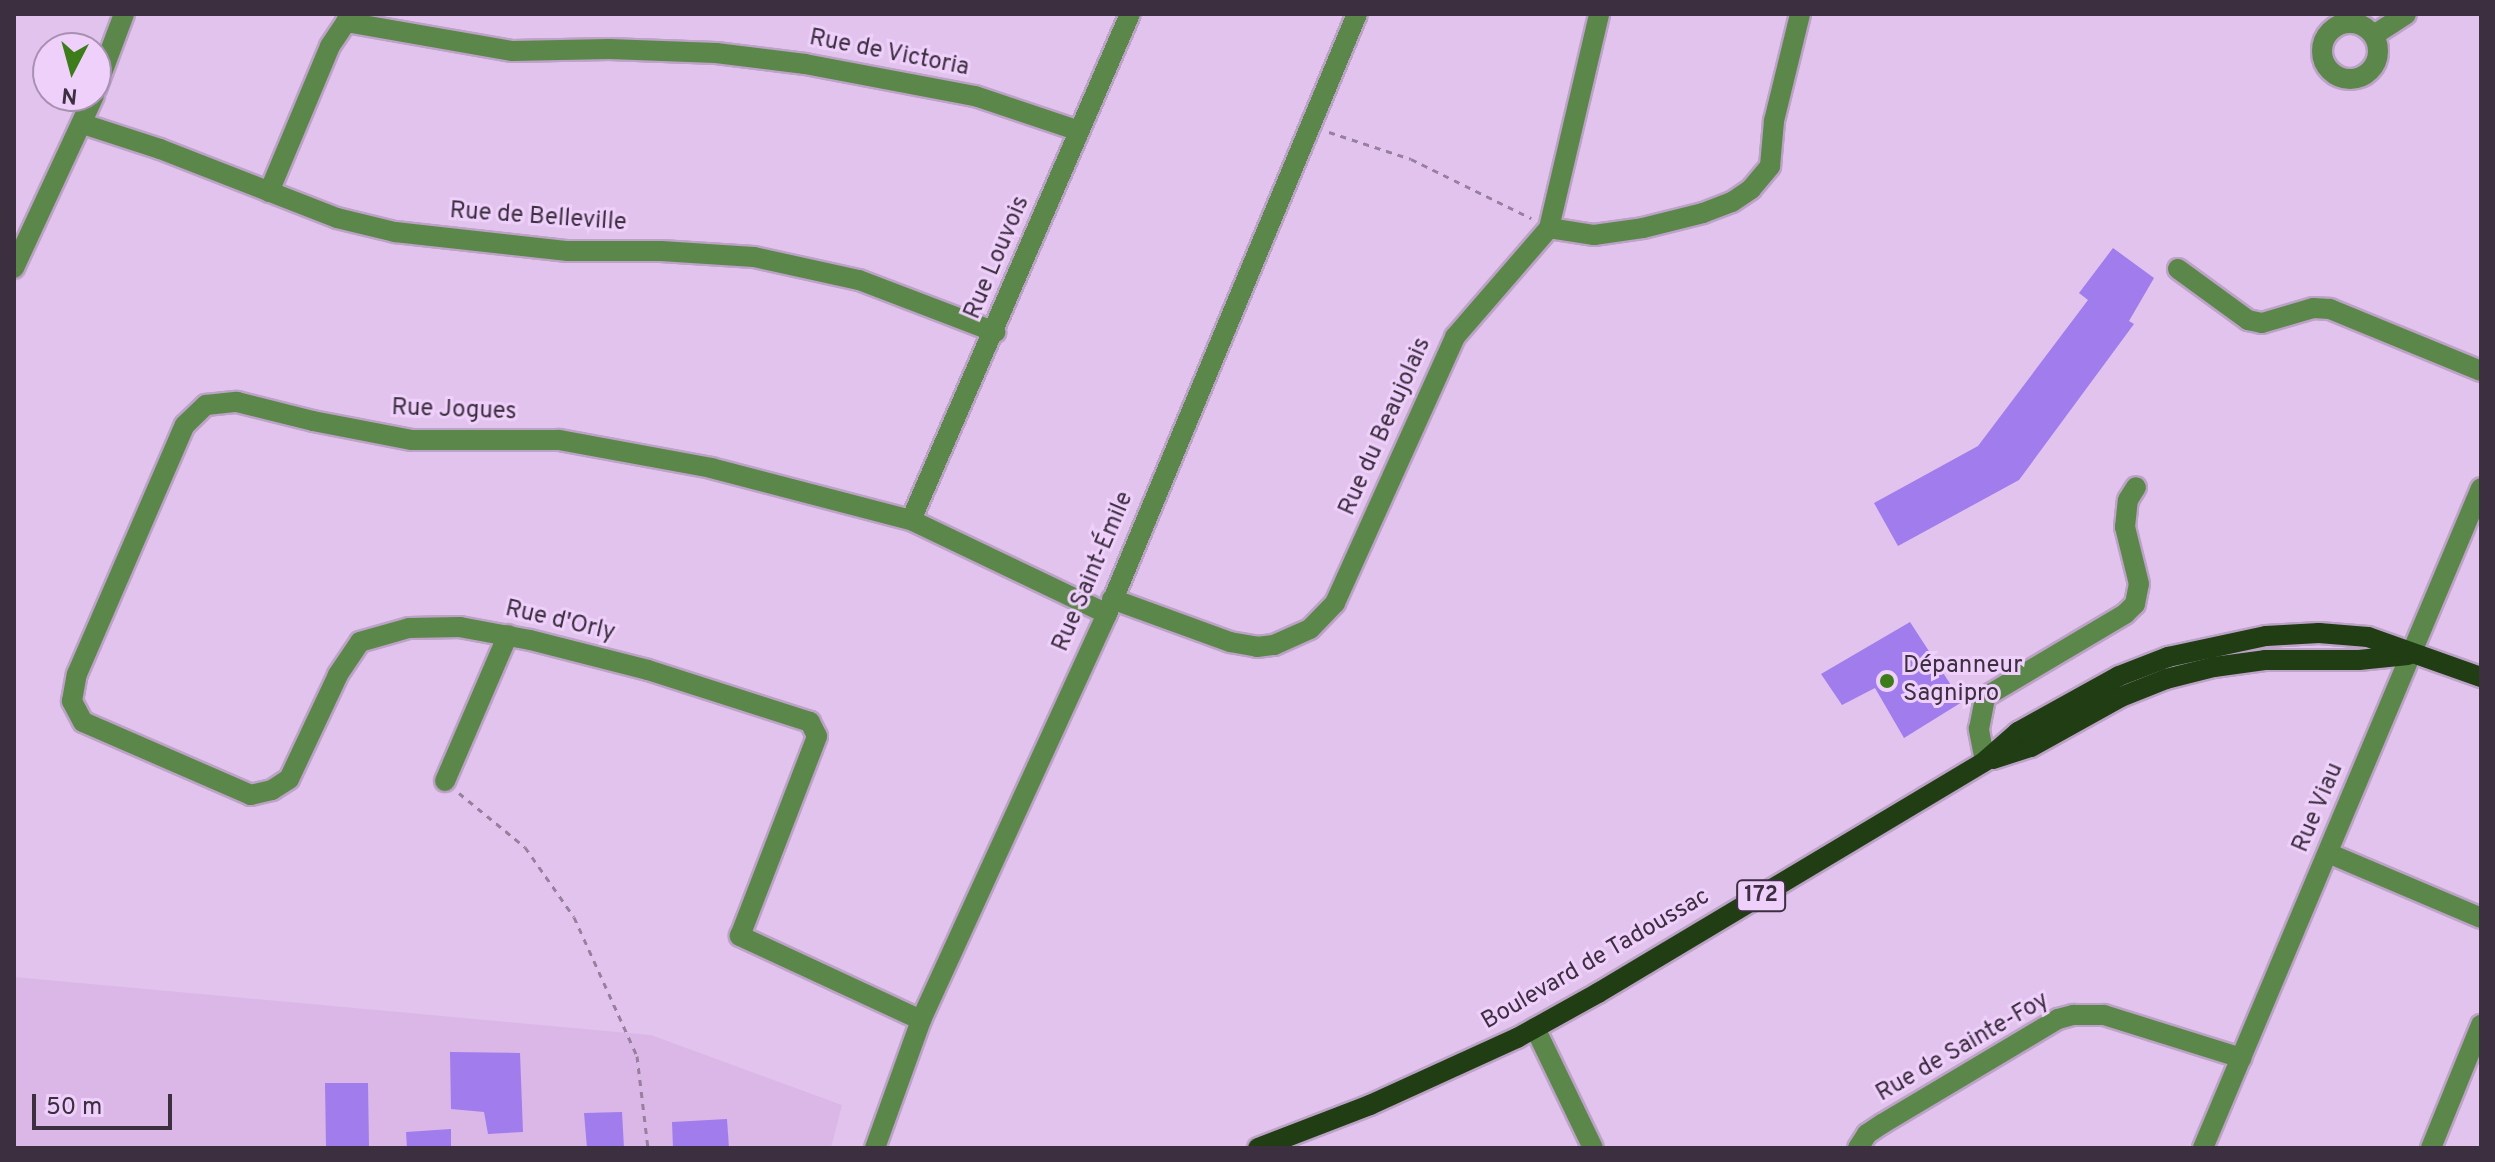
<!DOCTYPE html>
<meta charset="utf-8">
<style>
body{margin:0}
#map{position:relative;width:2495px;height:1162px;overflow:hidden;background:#e2c3ed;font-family:Overpass,sans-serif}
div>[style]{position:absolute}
.built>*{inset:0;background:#dbb7e7}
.building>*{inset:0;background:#a17cec}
.path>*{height:3px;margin-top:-1.5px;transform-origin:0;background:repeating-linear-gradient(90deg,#97809e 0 6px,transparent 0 12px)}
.roads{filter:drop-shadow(2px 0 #bda2c7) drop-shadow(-2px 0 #bda2c7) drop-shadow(0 2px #bda2c7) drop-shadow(0 -2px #bda2c7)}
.minor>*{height:20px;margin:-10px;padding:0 10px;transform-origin:10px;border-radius:10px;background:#5c874a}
.minor>.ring{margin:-10px;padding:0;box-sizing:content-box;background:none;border:20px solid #5c874a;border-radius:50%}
.major>*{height:20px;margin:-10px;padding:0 10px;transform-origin:10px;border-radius:10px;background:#203d13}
.dots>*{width:22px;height:22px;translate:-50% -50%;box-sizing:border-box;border:4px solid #efd0fb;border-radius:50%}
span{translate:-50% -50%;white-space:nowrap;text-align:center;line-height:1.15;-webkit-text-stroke:6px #efd0fb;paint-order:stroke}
.shield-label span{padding:2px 6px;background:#efd0fb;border:2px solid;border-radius:6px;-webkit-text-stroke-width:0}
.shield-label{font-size:22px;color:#3c2f40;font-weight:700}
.street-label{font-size:24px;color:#3c2f40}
.poi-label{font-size:24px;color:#3c2f40}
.left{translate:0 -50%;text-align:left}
.frame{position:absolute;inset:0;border:16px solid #3c2f40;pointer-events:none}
.north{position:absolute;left:32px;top:32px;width:80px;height:80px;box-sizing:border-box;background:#efd0fb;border:2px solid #a790b0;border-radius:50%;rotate:186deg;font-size:22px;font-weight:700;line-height:32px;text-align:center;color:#3c2f40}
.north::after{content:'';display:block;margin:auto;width:28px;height:36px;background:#3d7c1a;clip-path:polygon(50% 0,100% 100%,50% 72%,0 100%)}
.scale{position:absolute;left:32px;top:1094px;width:140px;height:36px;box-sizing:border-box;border:4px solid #3c2f40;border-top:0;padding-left:10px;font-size:24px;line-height:28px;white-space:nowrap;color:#3c2f40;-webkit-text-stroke:6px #efd0fb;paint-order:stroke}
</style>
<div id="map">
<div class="built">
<i style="clip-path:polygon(14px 977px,651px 1035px,842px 1105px,831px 1148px,14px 1148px)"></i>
</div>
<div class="building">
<i style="clip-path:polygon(2113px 248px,2154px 278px,2129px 321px,2134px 324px,2019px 480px,1898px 546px,1874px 503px,1978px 446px,2088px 300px,2079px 293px)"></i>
<i style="clip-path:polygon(1910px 622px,1962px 702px,1904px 738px,1875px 688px,1842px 705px,1821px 674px)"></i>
<i style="clip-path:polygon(450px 1052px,520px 1053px,523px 1132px,488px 1134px,484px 1112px,451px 1109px)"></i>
<i style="clip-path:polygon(325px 1083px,368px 1083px,369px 1148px,326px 1148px)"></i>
<i style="clip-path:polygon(622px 1112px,624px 1148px,587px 1148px,584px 1113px)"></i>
<i style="clip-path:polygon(727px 1119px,729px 1148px,673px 1148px,672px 1122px)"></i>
<i style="clip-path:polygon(451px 1129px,451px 1148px,407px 1148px,406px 1132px)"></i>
</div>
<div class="path">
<i style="left:1329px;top:132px;width:86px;rotate:18.2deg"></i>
<i style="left:1411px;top:159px;width:134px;rotate:26.2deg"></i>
<i style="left:459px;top:793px;width:85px;rotate:39.3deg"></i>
<i style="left:525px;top:847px;width:85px;rotate:55deg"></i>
<i style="left:574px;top:917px;width:153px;rotate:65.6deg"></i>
<i style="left:637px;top:1056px;width:93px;rotate:83.2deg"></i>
</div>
<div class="roads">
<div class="minor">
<i class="ring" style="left:2322px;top:23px;width:36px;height:36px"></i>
<i style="left:2374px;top:35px;width:38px;rotate:-33deg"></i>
<i style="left:96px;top:89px;width:80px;rotate:-69.5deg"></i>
<i style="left:83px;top:124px;width:81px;rotate:18deg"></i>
<i style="left:160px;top:149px;width:190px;rotate:21.3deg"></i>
<i style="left:337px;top:218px;width:60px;rotate:13.6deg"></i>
<i style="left:395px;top:232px;width:174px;rotate:6.3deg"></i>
<i style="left:568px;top:251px;width:93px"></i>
<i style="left:661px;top:251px;width:93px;rotate:3.7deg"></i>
<i style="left:754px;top:257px;width:107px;rotate:12.4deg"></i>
<i style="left:859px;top:280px;width:146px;rotate:20.9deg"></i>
<i style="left:269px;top:192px;width:158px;rotate:-67.3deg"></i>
<i style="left:330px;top:46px;width:29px;rotate:-56deg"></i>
<i style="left:346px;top:22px;width:169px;rotate:9.9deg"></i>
<i style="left:513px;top:51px;width:96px;rotate:-1.2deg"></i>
<i style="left:609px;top:49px;width:107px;rotate:2.1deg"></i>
<i style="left:716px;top:53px;width:90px;rotate:7deg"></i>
<i style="left:805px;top:64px;width:173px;rotate:10.7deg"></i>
<i style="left:975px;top:96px;width:110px;rotate:18.6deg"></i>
<i style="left:1549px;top:228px;width:46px;rotate:8.8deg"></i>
<i style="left:1594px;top:235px;width:49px;rotate:-8.1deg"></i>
<i style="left:1643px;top:228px;width:62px;rotate:-14deg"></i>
<i style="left:1703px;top:213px;width:31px;rotate:-21deg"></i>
<i style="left:1732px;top:202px;width:23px;rotate:-34deg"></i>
<i style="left:1751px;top:189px;width:30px;rotate:-50deg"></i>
<i style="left:1770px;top:166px;width:45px;rotate:-84.9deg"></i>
<i style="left:1774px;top:121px;width:110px;rotate:-76.3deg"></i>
<i style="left:14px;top:268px;width:190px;rotate:-65.1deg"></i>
<i style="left:2178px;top:269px;width:87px;rotate:36.1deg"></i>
<i style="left:2248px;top:320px;width:14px;rotate:12deg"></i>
<i style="left:2262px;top:323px;width:53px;rotate:-16.4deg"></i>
<i style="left:2313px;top:308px;width:17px;rotate:3deg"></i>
<i style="left:2330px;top:309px;width:163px;rotate:22.3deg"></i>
<i style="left:911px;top:520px;width:551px;rotate:-66.6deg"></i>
<i style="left:1112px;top:599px;width:126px;rotate:20deg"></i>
<i style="left:1230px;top:642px;width:27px;rotate:10deg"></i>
<i style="left:1257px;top:647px;width:17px;rotate:-7deg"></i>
<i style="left:1274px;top:645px;width:39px;rotate:-24deg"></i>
<i style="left:1310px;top:629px;width:36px;rotate:-46deg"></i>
<i style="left:1335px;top:603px;width:292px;rotate:-65.7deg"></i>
<i style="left:1455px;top:337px;width:144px;rotate:-49.2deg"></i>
<i style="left:1549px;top:228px;width:220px;rotate:-76.8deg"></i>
<i style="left:1985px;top:761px;width:33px;rotate:-101deg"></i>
<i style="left:1979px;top:729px;width:33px;rotate:-79deg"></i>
<i style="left:1985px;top:697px;width:163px;rotate:-30.7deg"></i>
<i style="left:2125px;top:614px;width:14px;rotate:-45deg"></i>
<i style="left:2135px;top:604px;width:20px;rotate:-79deg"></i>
<i style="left:2139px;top:584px;width:59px;rotate:-103.8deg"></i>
<i style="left:2125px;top:527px;width:27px;rotate:-84deg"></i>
<i style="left:2128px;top:500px;width:15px;rotate:-58deg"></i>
<i style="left:445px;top:781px;width:159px;rotate:-66.7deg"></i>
<i style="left:2328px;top:853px;width:166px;rotate:23deg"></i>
<i style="left:921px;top:1020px;width:200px;rotate:-155.1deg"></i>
<i style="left:740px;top:936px;width:214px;rotate:-68.9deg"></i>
<i style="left:817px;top:736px;width:16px;rotate:-117deg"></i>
<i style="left:810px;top:722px;width:170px;rotate:-162.2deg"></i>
<i style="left:648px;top:670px;width:122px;rotate:-165.7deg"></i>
<i style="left:530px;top:640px;width:71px;rotate:-169.5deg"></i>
<i style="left:460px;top:627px;width:51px;rotate:178.9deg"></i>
<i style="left:409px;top:628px;width:51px;rotate:164.1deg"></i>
<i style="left:360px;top:642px;width:40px;rotate:124deg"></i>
<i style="left:338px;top:675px;width:115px;rotate:115.2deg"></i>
<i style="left:289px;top:779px;width:20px;rotate:147deg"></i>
<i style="left:272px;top:790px;width:22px;rotate:167deg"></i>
<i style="left:251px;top:795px;width:183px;rotate:-156.5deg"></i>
<i style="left:83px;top:722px;width:24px;rotate:-118deg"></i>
<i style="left:72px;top:701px;width:27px;rotate:-80deg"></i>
<i style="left:77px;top:674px;width:271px;rotate:-66.6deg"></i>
<i style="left:185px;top:425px;width:29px;rotate:-44deg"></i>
<i style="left:206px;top:405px;width:31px;rotate:-6deg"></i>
<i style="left:237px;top:402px;width:78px;rotate:14deg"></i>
<i style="left:313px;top:421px;width:101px;rotate:10.9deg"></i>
<i style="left:412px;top:440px;width:147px"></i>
<i style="left:559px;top:440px;width:155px;rotate:10.4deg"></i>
<i style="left:711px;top:468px;width:207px;rotate:14.6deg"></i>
<i style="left:911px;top:520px;width:217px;rotate:25.6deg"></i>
<i style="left:1535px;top:1028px;width:133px;rotate:64.2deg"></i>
<i style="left:875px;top:1148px;width:136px;rotate:-70.2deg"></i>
<i style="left:921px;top:1020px;width:447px;rotate:-65.4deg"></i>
<i style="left:1107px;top:614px;width:650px;rotate:-67.38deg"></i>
<i style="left:1858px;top:1148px;width:17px;rotate:-57deg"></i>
<i style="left:1867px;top:1134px;width:18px;rotate:-34deg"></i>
<i style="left:1882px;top:1124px;width:205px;rotate:-30.8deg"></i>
<i style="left:2058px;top:1019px;width:16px;rotate:-15deg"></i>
<i style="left:2073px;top:1015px;width:31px"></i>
<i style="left:2104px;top:1015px;width:144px;rotate:17.4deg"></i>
<i style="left:2203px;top:1148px;width:716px;rotate:-67.16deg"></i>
<i style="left:2431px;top:1148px;width:133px;rotate:-67.9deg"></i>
</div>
<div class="major">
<i style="left:1993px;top:759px;width:40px;rotate:-18deg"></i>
<i style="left:2031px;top:747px;width:103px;rotate:-29.1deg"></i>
<i style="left:2121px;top:697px;width:48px;rotate:-21.8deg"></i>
<i style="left:2166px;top:679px;width:49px;rotate:-14deg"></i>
<i style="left:2214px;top:667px;width:51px;rotate:-7.8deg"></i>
<i style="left:2265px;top:660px;width:94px"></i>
<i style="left:2359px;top:660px;width:49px;rotate:-5.8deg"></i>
<i style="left:1258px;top:1148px;width:120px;rotate:-21deg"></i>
<i style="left:1370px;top:1105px;width:162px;rotate:-24.5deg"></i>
<i style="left:1517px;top:1038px;width:93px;rotate:-29.1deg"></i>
<i style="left:1598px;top:993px;width:451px;rotate:-30.9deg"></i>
<i style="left:1985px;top:761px;width:44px;rotate:-41.3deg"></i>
<i style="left:2018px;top:732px;width:115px;rotate:-29deg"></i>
<i style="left:2119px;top:676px;width:53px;rotate:-21.2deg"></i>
<i style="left:2168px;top:657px;width:100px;rotate:-12.1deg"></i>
<i style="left:2266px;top:636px;width:53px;rotate:-3.2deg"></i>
<i style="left:2319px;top:633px;width:49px;rotate:4.7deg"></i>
<i style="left:2368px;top:637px;width:120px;rotate:19.5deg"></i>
</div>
</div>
<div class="dots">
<i style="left:1887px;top:681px;background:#3d7c1a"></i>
</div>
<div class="shield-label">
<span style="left:1761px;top:896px">172</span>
</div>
<div class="street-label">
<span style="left:889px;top:54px;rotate:11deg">Rue de Victoria</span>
<span style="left:538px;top:218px;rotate:4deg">Rue de Belleville</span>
<span style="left:998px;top:258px;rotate:-67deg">Rue Louvois</span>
<span style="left:454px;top:411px;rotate:2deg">Rue Jogues</span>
<span style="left:1386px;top:427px;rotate:-66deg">Rue du Beaujolais</span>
<span style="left:1094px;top:572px;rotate:-67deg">Rue Saint-Émile</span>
<span style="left:560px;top:622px;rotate:13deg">Rue d'Orly</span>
<span style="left:2319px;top:808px;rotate:-67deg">Rue Viau</span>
<span style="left:1596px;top:960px;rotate:-30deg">Boulevard de Tadoussac</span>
<span style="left:1963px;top:1048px;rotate:-30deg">Rue de Sainte-Foy</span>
</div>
<div class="poi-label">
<span class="left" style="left:1903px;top:681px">Dépanneur<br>Sagnipro</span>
</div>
<div class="frame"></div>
<div class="north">N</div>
<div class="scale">50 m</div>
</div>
